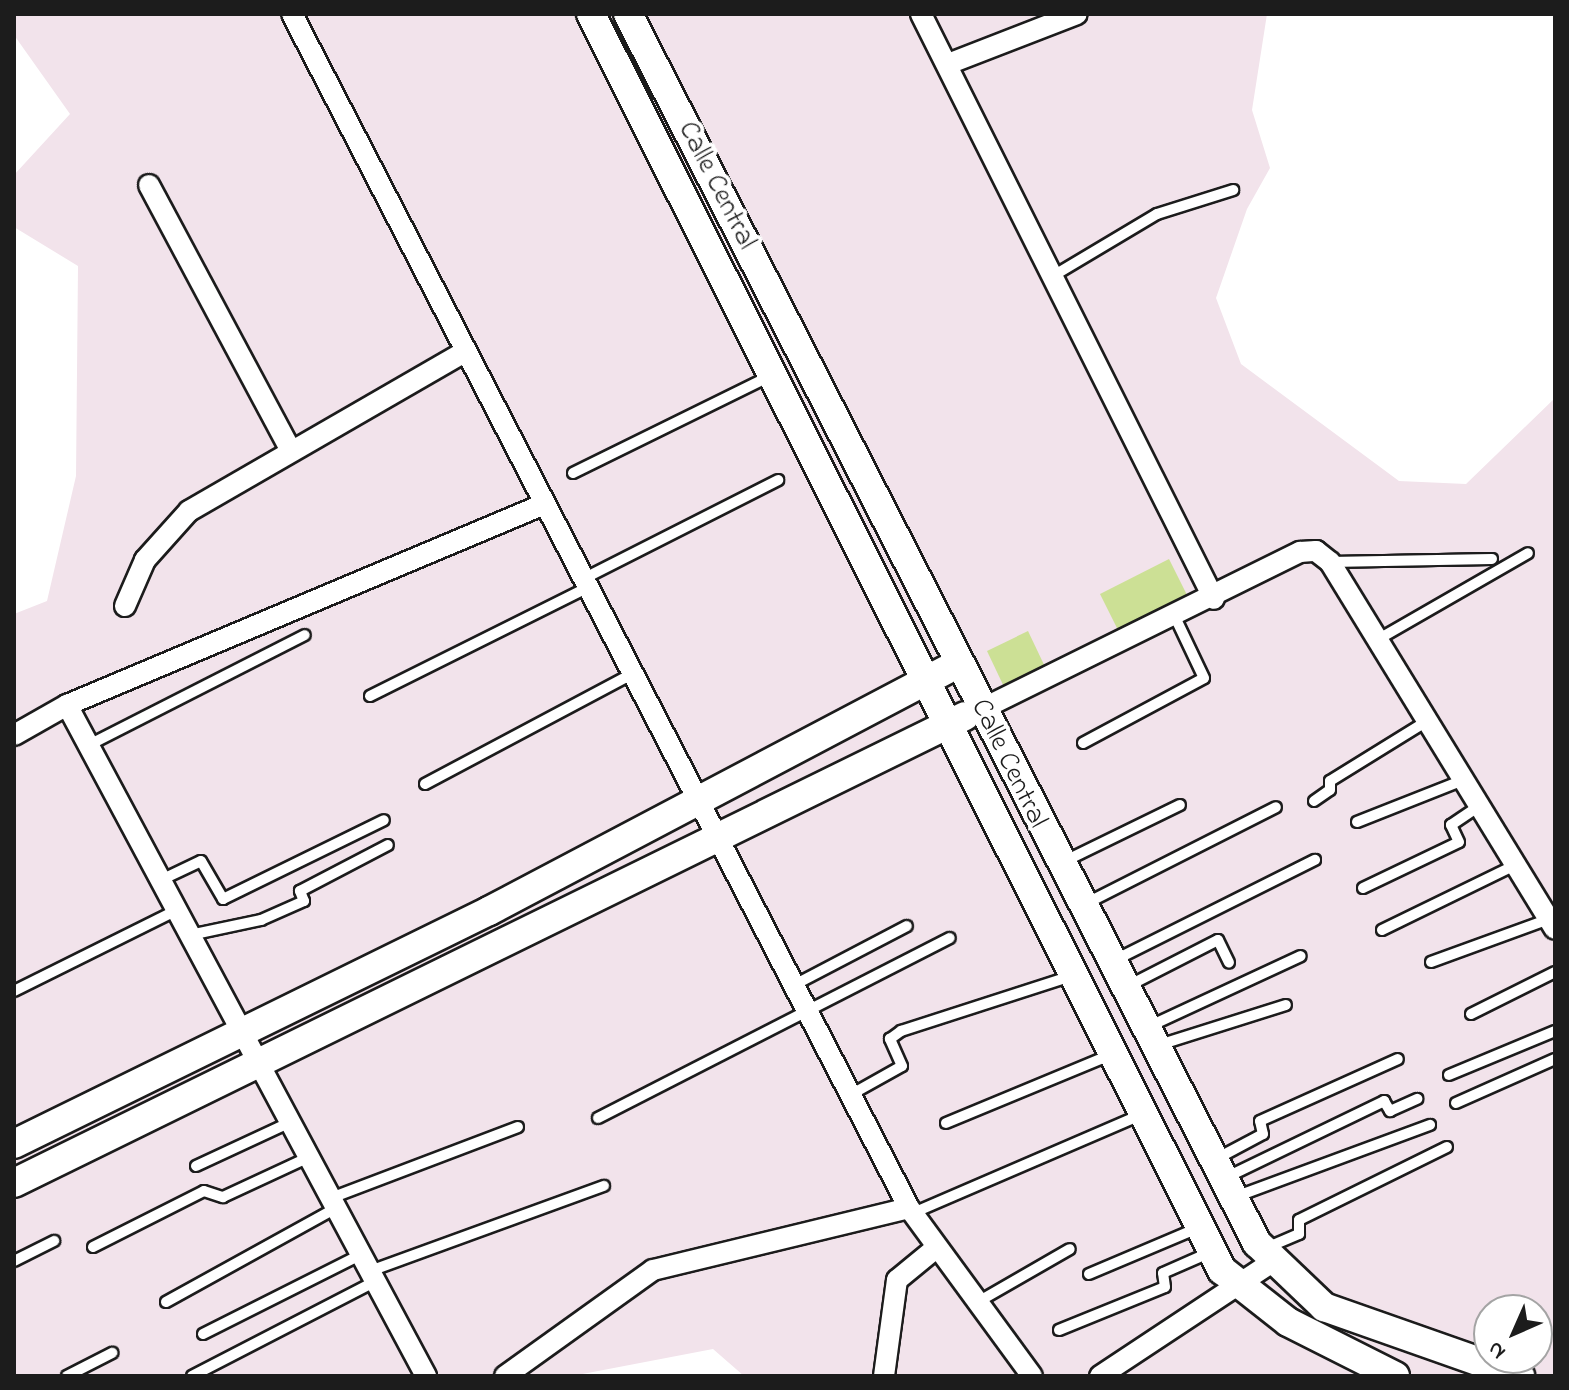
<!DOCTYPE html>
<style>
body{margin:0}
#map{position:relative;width:1569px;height:1390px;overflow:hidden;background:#fff;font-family:"Indie Flower",sans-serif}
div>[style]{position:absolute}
.built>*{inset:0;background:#f2e3eb}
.green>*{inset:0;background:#cce095}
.roads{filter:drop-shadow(2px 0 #1c1c1c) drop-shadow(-2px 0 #1c1c1c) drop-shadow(0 2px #1c1c1c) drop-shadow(0 -2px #1c1c1c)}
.lane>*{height:10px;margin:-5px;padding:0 5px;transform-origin:5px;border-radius:5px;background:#fff}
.street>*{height:20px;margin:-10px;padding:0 10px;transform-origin:10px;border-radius:10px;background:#fff}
.secondary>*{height:28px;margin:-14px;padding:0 14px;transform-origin:14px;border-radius:14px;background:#fff}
span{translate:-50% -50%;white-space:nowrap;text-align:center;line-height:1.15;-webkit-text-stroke:8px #fff;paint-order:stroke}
.street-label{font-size:28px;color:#1c1c1c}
.frame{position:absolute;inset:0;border:16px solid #1c1c1c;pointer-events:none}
.north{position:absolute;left:1473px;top:1294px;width:80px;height:80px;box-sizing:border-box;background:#fff;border:2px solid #a4a4a4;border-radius:50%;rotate:225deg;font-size:22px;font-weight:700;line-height:32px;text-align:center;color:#1c1c1c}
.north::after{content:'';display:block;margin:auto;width:28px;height:36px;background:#1c1c1c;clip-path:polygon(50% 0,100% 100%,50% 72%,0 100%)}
</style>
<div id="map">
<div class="built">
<i style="clip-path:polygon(evenodd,14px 14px,1267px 14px,1252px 110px,1270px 168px,1247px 209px,1216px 298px,1241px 364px,1399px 481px,1466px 484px,1555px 398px,1555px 1376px,744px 1376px,713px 1349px,572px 1376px,14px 1376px,14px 614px,47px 601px,76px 476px,78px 266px,14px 227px,14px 175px,70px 114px,14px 35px,14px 14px,1489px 1310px,1537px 1310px,1537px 1358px,1489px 1358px,1489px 1310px)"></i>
</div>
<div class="green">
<i style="clip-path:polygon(1169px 559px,1189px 599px,1120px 634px,1100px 594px)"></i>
<i style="clip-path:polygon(1028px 631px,1047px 671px,1006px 691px,987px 651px)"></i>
</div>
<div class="roads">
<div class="lane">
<i style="left:1053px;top:276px;width:121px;rotate:-30.8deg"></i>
<i style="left:1157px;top:214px;width:80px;rotate:-17.5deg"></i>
<i style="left:573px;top:473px;width:222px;rotate:-26.2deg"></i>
<i style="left:1330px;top:562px;width:162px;rotate:-1.1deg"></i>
<i style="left:583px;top:579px;width:219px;rotate:-26.9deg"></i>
<i style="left:1377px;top:640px;width:174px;rotate:-29.9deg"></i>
<i style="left:370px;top:696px;width:242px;rotate:-26.5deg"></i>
<i style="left:1083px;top:743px;width:137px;rotate:-28.2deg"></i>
<i style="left:1204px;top:678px;width:68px;rotate:-115.4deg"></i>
<i style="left:89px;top:745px;width:242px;rotate:-27deg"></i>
<i style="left:425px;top:784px;width:237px;rotate:-28deg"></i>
<i style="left:1314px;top:801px;width:19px;rotate:-35deg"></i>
<i style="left:1330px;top:790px;width:9px;rotate:-90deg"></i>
<i style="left:1330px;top:781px;width:114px;rotate:-31.7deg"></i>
<i style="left:1357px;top:822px;width:114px;rotate:-21.6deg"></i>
<i style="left:1063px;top:862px;width:130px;rotate:-26deg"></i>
<i style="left:161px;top:880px;width:44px;rotate:-25.4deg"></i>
<i style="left:201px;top:861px;width:44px;rotate:59.9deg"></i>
<i style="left:223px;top:899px;width:179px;rotate:-26.1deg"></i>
<i style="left:1363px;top:888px;width:106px;rotate:-25.6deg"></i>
<i style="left:1459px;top:842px;width:19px;rotate:-115deg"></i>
<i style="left:1451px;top:825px;width:34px;rotate:-34deg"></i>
<i style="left:1085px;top:904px;width:214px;rotate:-26.9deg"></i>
<i style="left:1382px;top:930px;width:148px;rotate:-26deg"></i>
<i style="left:190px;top:935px;width:73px;rotate:-11.9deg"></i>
<i style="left:261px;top:920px;width:47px;rotate:-23.8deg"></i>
<i style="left:304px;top:901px;width:11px;rotate:-112deg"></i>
<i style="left:300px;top:891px;width:99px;rotate:-27.6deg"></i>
<i style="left:1113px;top:961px;width:226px;rotate:-26.6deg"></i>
<i style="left:1431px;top:962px;width:126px;rotate:-20deg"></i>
<i style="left:796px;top:984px;width:125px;rotate:-27.6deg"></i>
<i style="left:1128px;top:986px;width:101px;rotate:-27.1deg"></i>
<i style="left:1218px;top:940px;width:25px;rotate:64deg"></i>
<i style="left:14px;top:991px;width:182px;rotate:-26.4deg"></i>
<i style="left:1471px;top:1014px;width:94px;rotate:-26.6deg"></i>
<i style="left:1150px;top:1026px;width:166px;rotate:-24.9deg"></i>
<i style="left:1159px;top:1045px;width:133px;rotate:-17.5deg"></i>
<i style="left:1449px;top:1075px;width:115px;rotate:-22.5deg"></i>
<i style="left:852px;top:1094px;width:57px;rotate:-29.2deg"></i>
<i style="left:902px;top:1066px;width:30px;rotate:-114deg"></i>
<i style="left:890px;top:1039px;width:14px;rotate:-36deg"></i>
<i style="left:901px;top:1031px;width:179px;rotate:-17.9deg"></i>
<i style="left:1456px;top:1103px;width:108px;rotate:-24deg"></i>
<i style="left:598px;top:1118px;width:395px;rotate:-27.1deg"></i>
<i style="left:946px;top:1123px;width:178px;rotate:-22.5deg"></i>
<i style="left:1216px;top:1159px;width:53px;rotate:-28deg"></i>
<i style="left:1263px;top:1134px;width:13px;rotate:-103deg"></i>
<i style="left:1260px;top:1121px;width:151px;rotate:-24.2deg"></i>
<i style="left:196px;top:1166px;width:105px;rotate:-24.9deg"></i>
<i style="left:1225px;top:1178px;width:177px;rotate:-25.8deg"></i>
<i style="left:1384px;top:1101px;width:12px;rotate:59deg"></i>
<i style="left:1390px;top:1111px;width:30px;rotate:-24deg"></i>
<i style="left:1235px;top:1197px;width:208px;rotate:-20.3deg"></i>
<i style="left:331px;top:1198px;width:200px;rotate:-20.8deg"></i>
<i style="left:913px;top:1213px;width:248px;rotate:-23.3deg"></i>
<i style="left:93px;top:1247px;width:124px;rotate:-26.8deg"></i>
<i style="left:204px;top:1191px;width:20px;rotate:18deg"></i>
<i style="left:223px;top:1197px;width:95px;rotate:-24.9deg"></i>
<i style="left:1266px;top:1248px;width:36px;rotate:-23deg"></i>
<i style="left:1299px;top:1234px;width:14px;rotate:-90deg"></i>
<i style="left:1299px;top:1220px;width:165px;rotate:-26.3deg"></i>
<i style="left:14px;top:1261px;width:45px;rotate:-26.6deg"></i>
<i style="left:370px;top:1271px;width:249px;rotate:-20deg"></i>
<i style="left:1089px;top:1274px;width:121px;rotate:-22.9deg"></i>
<i style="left:166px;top:1302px;width:194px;rotate:-28.9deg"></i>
<i style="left:976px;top:1303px;width:108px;rotate:-29.9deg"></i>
<i style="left:1059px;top:1330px;width:114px;rotate:-22.1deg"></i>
<i style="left:1165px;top:1287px;width:14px;rotate:-98deg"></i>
<i style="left:1163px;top:1273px;width:52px;rotate:-23.6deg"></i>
<i style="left:203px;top:1334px;width:178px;rotate:-26.7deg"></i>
<i style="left:67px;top:1376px;width:51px;rotate:-27.1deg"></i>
<i style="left:192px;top:1376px;width:207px;rotate:-27.3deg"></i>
</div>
<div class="street">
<i style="left:292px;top:14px;width:1344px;rotate:62.67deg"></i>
<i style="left:909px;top:1208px;width:208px;rotate:53.8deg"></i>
<i style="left:921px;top:14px;width:654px;rotate:63.4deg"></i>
<i style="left:948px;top:64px;width:138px;rotate:-21.2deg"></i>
<i style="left:149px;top:185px;width:299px;rotate:61.9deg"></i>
<i style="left:125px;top:606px;width:50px;rotate:-66.5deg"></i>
<i style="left:145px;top:560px;width:66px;rotate:-48.1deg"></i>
<i style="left:189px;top:511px;width:316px;rotate:-30deg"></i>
<i style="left:67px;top:705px;width:761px;rotate:61.85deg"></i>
<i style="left:982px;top:709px;width:355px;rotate:-26.3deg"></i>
<i style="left:1300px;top:552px;width:16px;rotate:-4deg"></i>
<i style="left:1316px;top:551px;width:18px;rotate:38deg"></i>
<i style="left:1330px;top:562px;width:430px;rotate:58.5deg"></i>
<i style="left:14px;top:735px;width:61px;rotate:-29.5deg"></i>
<i style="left:67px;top:705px;width:515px;rotate:-22.83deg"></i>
<i style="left:505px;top:1376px;width:182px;rotate:-35.6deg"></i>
<i style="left:653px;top:1270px;width:263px;rotate:-13.6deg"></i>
<i style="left:884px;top:1376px;width:97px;rotate:-82.3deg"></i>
<i style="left:897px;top:1280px;width:50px;rotate:-39.4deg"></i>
<i style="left:1100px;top:1376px;width:205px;rotate:-33.5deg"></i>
</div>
<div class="secondary">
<i style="left:591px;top:14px;width:1406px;rotate:63.33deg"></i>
<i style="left:1222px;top:1270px;width:84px;rotate:38.2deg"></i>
<i style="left:1288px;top:1322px;width:120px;rotate:26.8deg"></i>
<i style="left:628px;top:14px;width:1381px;rotate:62.9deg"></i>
<i style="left:1257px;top:1243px;width:93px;rotate:43.7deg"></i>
<i style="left:1324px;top:1307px;width:208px;rotate:19.4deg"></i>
<i style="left:14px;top:1144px;width:529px;rotate:-26.13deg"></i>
<i style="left:489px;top:911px;width:517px;rotate:-27.81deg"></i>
<i style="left:14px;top:1183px;width:1059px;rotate:-26.15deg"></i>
</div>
</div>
<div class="street-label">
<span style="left:716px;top:186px;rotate:63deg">Calle Central</span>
<span style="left:1008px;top:764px;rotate:64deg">Calle Central</span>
</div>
<div class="frame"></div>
<div class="north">N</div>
</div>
